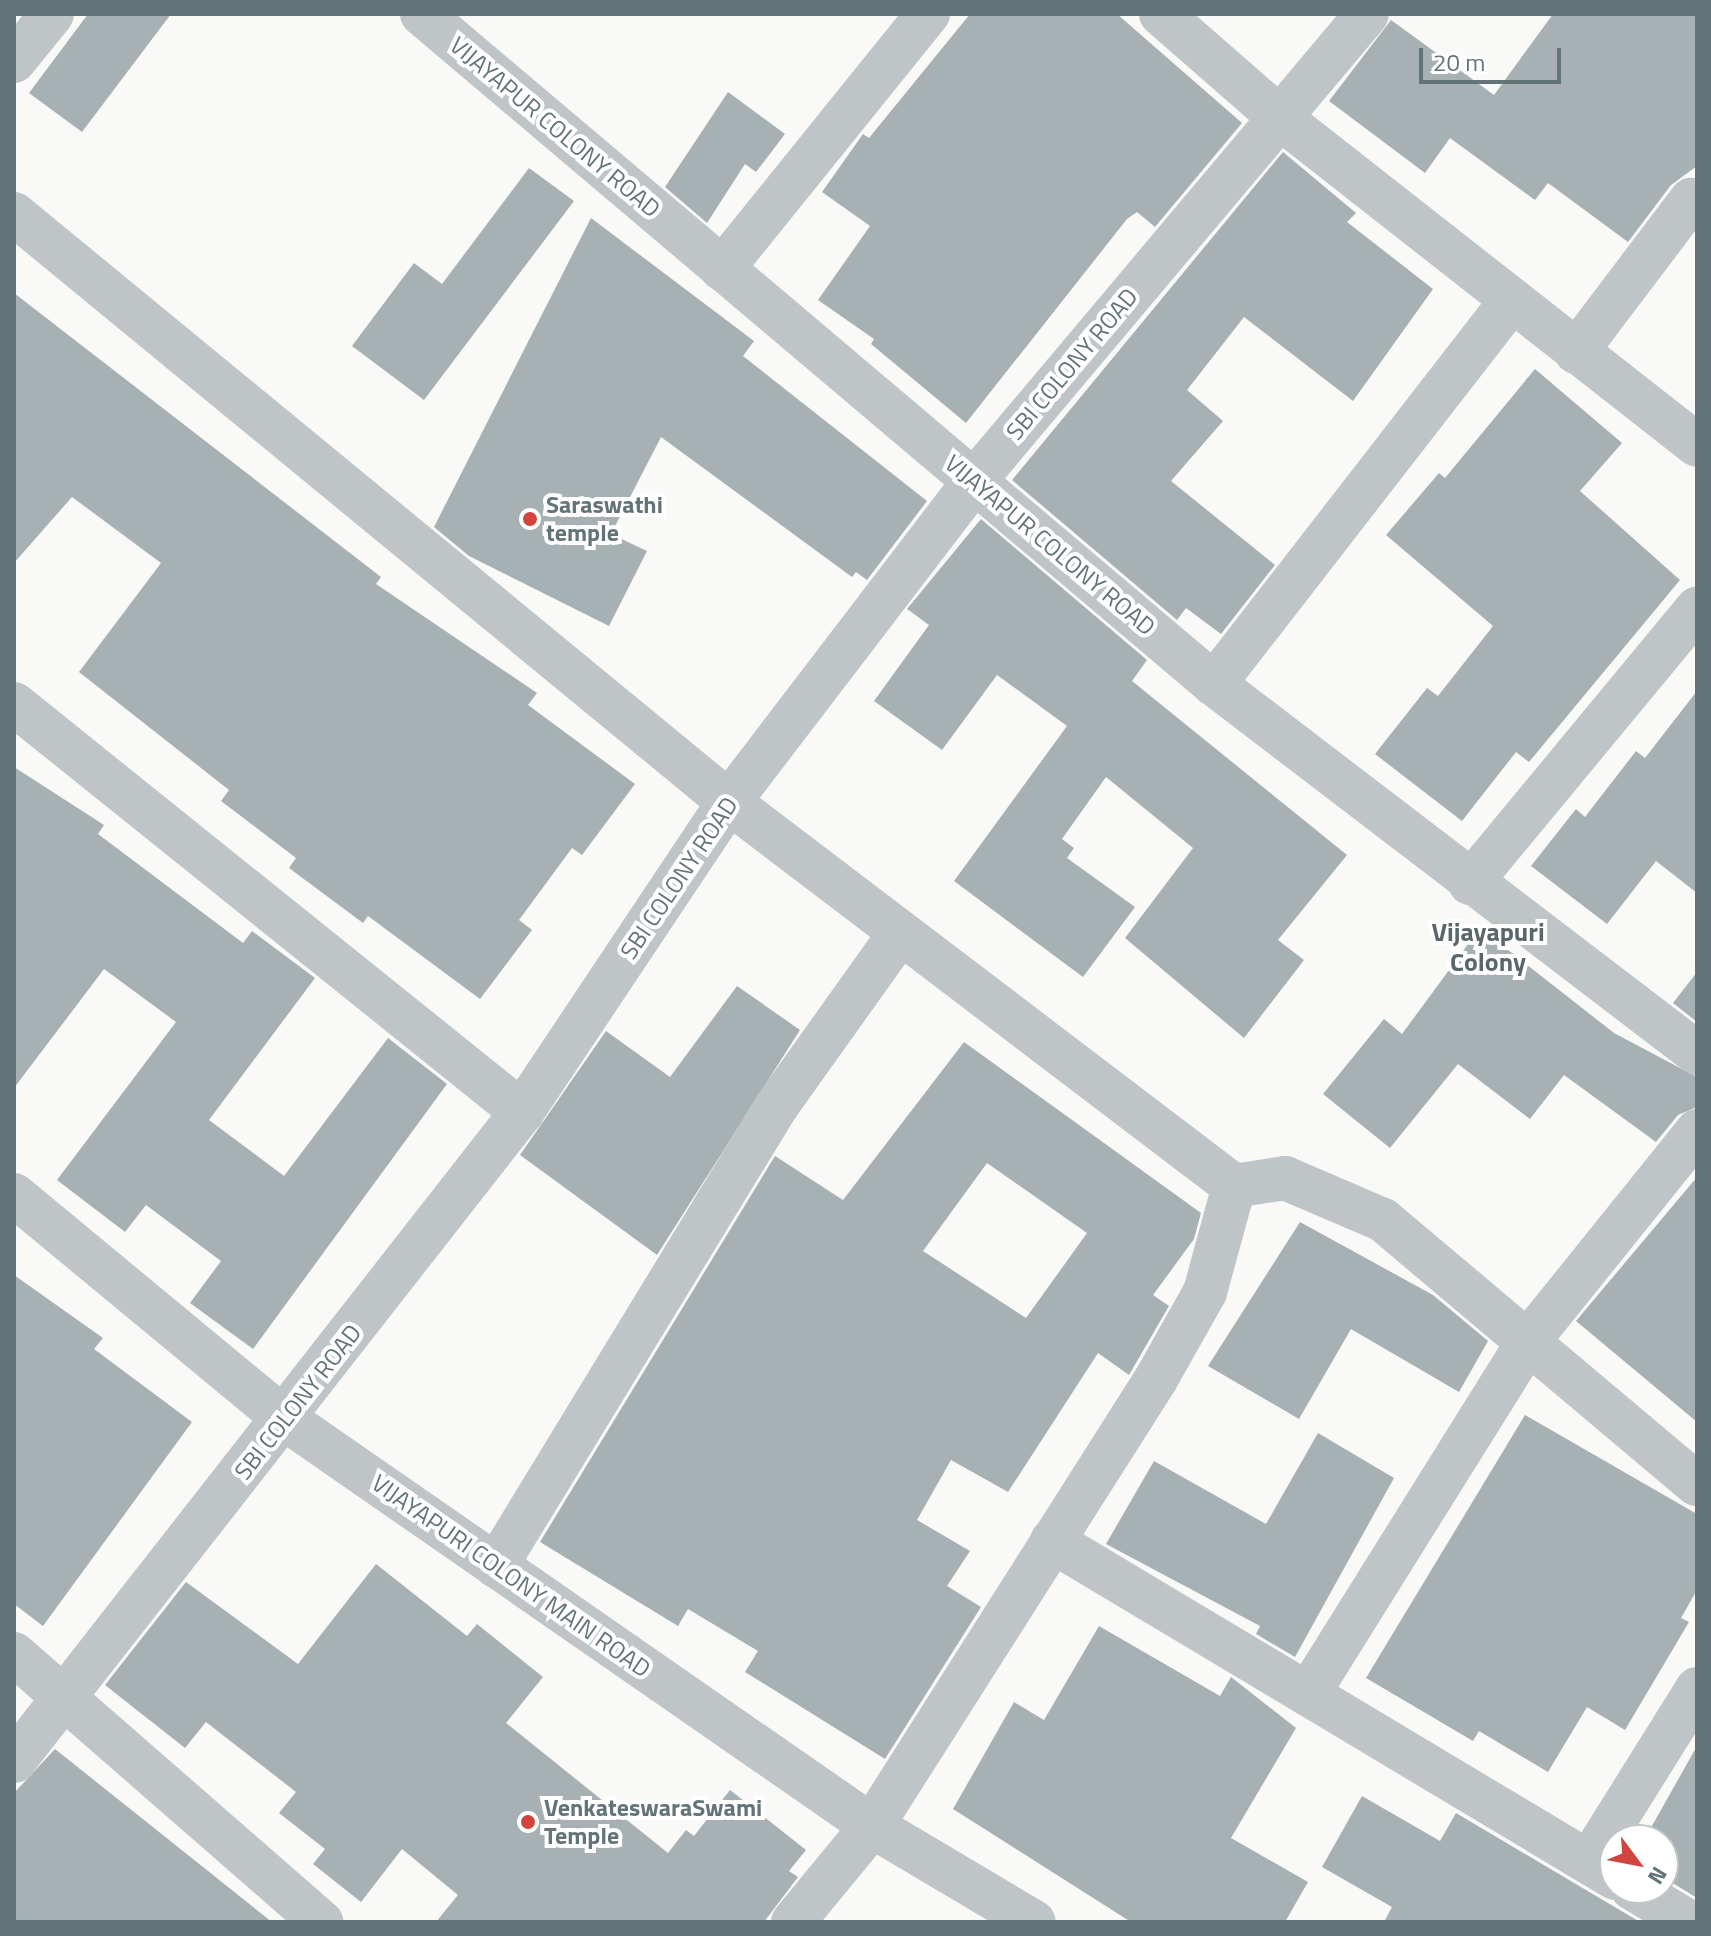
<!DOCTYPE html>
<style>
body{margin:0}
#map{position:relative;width:1711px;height:1936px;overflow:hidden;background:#f9f9f8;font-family:"Titillium Web",sans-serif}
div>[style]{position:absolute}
.building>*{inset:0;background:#a7b1b4}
.street>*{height:44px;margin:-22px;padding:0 22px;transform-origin:22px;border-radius:22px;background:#bfc5c7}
.dots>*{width:22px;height:22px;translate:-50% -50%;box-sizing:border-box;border:4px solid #fff;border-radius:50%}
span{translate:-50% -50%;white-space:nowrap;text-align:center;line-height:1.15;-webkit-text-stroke:8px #fff;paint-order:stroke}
.street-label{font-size:24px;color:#637479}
.poi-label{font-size:24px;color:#637479;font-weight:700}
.left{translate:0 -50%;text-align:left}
.neighbourhood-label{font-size:26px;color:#59676b;font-weight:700}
.frame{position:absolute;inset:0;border:16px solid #637479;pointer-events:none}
.north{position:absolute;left:1599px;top:1824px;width:80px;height:80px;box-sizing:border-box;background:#fff;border:2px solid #c1c7c9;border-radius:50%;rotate:122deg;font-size:22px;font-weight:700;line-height:32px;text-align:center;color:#637479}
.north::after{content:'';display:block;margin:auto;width:28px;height:36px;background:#d2453f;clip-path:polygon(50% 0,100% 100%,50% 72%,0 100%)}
.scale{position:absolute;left:1419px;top:48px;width:142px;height:36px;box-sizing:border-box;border:4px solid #637479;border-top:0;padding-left:10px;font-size:24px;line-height:28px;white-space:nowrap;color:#637479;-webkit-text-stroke:6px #fff;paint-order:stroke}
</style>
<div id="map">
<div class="building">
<i style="clip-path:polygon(88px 14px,171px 14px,82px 132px,29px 93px)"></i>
<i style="clip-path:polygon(970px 14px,1117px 14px,1242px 123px,1155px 227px,1137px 212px,1127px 219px,966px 423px,871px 344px,874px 339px,818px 300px,870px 226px,822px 192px,863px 134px,869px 138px)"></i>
<i style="clip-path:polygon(1553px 14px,1697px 14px,1697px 166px,1671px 185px,1628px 242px,1548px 183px,1535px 200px,1450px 138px,1425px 173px,1329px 101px,1391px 20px,1494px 95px)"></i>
<i style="clip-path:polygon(728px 92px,785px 134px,756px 172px,745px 164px,707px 223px,665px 187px)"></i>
<i style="clip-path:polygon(1283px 152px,1356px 213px,1347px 222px,1433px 289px,1353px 401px,1244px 317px,1187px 390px,1223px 421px,1171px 481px,1275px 565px,1221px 634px,1186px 608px,1177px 620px,1012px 480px)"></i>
<i style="clip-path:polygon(529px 168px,574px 201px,424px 400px,352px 346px,414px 263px,442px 284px)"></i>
<i style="clip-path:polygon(591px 218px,754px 341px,743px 356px,927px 501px,867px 580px,856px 572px,852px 577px,661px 437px,611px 534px,647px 551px,609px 626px,469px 556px,434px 527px)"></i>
<i style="clip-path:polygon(14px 293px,381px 577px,376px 584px,537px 693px,528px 705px,635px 784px,582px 855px,572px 848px,519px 920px,532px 930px,480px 999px,368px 916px,363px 923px,289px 868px,296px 858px,221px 801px,229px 790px,79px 672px,161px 563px,72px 497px,14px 563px)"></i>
<i style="clip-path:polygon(1535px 369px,1622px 443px,1580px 491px,1680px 580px,1529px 762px,1516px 752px,1462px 821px,1375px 754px,1427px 688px,1438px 696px,1493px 626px,1386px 535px,1439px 473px,1445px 478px)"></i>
<i style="clip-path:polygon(981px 519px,1147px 660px,1132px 681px,1347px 855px,1278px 940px,1304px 960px,1244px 1038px,1125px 938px,1193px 848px,1106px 777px,1062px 839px,1074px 848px,1067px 858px,1135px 907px,1083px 977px,954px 881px,1067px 726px,997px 675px,942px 750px,874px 701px,929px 625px,907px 609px)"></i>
<i style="clip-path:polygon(1697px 691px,1697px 893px,1656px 861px,1607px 924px,1531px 866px,1576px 809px,1585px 817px,1636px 751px,1645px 758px)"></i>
<i style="clip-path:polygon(14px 767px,104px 825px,98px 834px,243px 943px,252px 931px,315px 978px,209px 1120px,284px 1176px,388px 1038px,447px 1084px,253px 1349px,190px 1303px,221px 1261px,146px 1205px,125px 1232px,57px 1180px,176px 1022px,104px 969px,14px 1088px)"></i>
<i style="clip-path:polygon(1480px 928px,1614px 1033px,1697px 1077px,1697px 1107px,1678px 1115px,1656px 1142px,1564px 1075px,1530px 1119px,1458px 1064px,1390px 1148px,1323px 1094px,1384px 1019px,1402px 1034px)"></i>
<i style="clip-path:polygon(1697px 972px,1697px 1022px,1673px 1003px)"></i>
<i style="clip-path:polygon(737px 986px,800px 1030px,657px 1255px,520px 1155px,606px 1031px,670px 1077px)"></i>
<i style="clip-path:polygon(evenodd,964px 1042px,1201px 1213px,1194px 1239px,1153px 1295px,1169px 1306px,1129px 1375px,1098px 1353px,1008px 1492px,951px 1460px,917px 1520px,970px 1551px,947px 1586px,981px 1607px,885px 1759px,745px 1672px,758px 1651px,688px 1609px,678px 1626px,540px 1542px,775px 1156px,843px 1200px,964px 1042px,987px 1163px,1087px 1233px,1026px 1318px,923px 1251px,987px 1163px)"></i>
<i style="clip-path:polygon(1697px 1177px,1697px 1422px,1576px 1321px)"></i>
<i style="clip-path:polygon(1300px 1222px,1433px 1295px,1488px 1341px,1459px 1392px,1351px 1329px,1299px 1419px,1208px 1366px)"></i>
<i style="clip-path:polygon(14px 1275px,103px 1338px,94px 1349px,192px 1422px,43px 1626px,14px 1604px)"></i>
<i style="clip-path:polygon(1525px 1415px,1697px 1514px,1697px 1590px,1681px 1618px,1689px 1622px,1625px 1730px,1587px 1707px,1548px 1772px,1479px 1731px,1473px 1741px,1366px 1678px)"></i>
<i style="clip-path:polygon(1318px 1433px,1394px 1478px,1295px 1657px,1256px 1634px,1260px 1626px,1106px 1544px,1154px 1461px,1266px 1524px)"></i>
<i style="clip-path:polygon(376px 1564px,467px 1636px,477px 1624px,543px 1677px,506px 1723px,668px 1853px,686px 1830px,694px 1836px,730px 1790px,806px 1850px,789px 1871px,798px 1877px,764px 1922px,436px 1922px,458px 1895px,402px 1849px,361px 1902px,313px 1864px,325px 1849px,279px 1813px,296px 1792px,206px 1722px,185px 1748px,105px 1685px,186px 1582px,298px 1664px)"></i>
<i style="clip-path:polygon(1099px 1626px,1220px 1696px,1231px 1677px,1296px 1728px,1231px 1838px,1308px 1882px,1285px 1922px,1131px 1922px,953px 1809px,1014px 1702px,1044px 1720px)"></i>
<i style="clip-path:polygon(1697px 1746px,1697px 1898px,1663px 1877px,1663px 1840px,1644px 1840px)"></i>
<i style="clip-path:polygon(55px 1749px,193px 1859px,272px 1922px,14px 1922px,14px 1793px)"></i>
<i style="clip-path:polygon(1362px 1796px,1440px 1841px,1456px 1813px,1640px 1922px,1384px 1922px,1392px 1907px,1322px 1867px)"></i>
</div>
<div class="street">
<i style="left:422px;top:14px;width:1037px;rotate:40.23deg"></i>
<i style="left:1214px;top:684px;width:608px;rotate:37.38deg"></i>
<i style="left:1161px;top:14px;width:157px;rotate:41.1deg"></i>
<i style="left:1279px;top:117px;width:531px;rotate:38.12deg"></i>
<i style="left:14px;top:61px;width:60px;rotate:-51deg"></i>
<i style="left:14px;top:214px;width:926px;rotate:39.43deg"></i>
<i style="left:729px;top:802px;width:634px;rotate:37.25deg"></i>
<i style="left:722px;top:269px;width:328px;rotate:-51.1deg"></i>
<i style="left:1576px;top:352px;width:191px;rotate:-52.9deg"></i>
<i style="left:1214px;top:684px;width:486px;rotate:-52.2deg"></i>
<i style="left:14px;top:704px;width:652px;rotate:38.77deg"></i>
<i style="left:1470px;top:883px;width:356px;rotate:-50.4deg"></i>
<i style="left:14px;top:1195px;width:352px;rotate:39.6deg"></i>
<i style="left:285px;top:1419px;width:714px;rotate:34.74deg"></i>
<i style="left:872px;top:1826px;width:188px;rotate:30.7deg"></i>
<i style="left:1052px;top:1541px;width:656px;rotate:30.9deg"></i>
<i style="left:496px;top:1566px;width:538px;rotate:-58.62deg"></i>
<i style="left:776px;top:1107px;width:214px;rotate:-54.5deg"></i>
<i style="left:14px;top:1654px;width:408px;rotate:41.1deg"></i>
<i style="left:1308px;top:1694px;width:419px;rotate:-58deg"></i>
<i style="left:1530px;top:1339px;width:267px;rotate:-51.2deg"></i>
<i style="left:14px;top:1761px;width:824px;rotate:-51.95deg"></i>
<i style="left:522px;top:1112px;width:373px;rotate:-56.3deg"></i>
<i style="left:729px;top:802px;width:404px;rotate:-52.6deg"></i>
<i style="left:974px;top:481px;width:610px;rotate:-49.92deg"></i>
<i style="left:1589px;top:1862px;width:204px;rotate:-58deg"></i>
<i style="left:1632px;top:1888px;width:66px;rotate:30.8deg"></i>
<i style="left:793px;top:1922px;width:124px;rotate:-50.5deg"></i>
<i style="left:872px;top:1826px;width:530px;rotate:-57.57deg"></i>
<i style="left:1156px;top:1379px;width:100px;rotate:-60.6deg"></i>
<i style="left:1205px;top:1292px;width:110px;rotate:-74.7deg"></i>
<i style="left:1234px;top:1186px;width:52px;rotate:-8.9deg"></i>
<i style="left:1285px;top:1178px;width:107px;rotate:23.2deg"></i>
<i style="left:1383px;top:1220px;width:410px;rotate:40.1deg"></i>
</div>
<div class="dots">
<i style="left:530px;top:519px;background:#d2453f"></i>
<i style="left:528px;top:1822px;background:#d2453f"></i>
</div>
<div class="street-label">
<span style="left:555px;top:127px;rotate:40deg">VIJAYAPUR COLONY ROAD</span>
<span style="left:1072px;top:364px;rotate:-50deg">SBI COLONY ROAD</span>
<span style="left:1050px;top:545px;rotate:40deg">VIJAYAPUR COLONY ROAD</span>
<span style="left:679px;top:878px;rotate:-56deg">SBI COLONY ROAD</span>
<span style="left:298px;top:1402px;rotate:-52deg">SBI COLONY ROAD</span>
<span style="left:511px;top:1576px;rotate:35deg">VIJAYAPURI COLONY MAIN ROAD</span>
</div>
<div class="poi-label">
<span class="left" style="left:546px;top:519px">Saraswathi<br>temple</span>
<span class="left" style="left:544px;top:1822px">VenkateswaraSwami<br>Temple</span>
</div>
<div class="neighbourhood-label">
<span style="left:1488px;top:947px">Vijayapuri<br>Colony</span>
</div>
<div class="frame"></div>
<div class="north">N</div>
<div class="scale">20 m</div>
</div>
